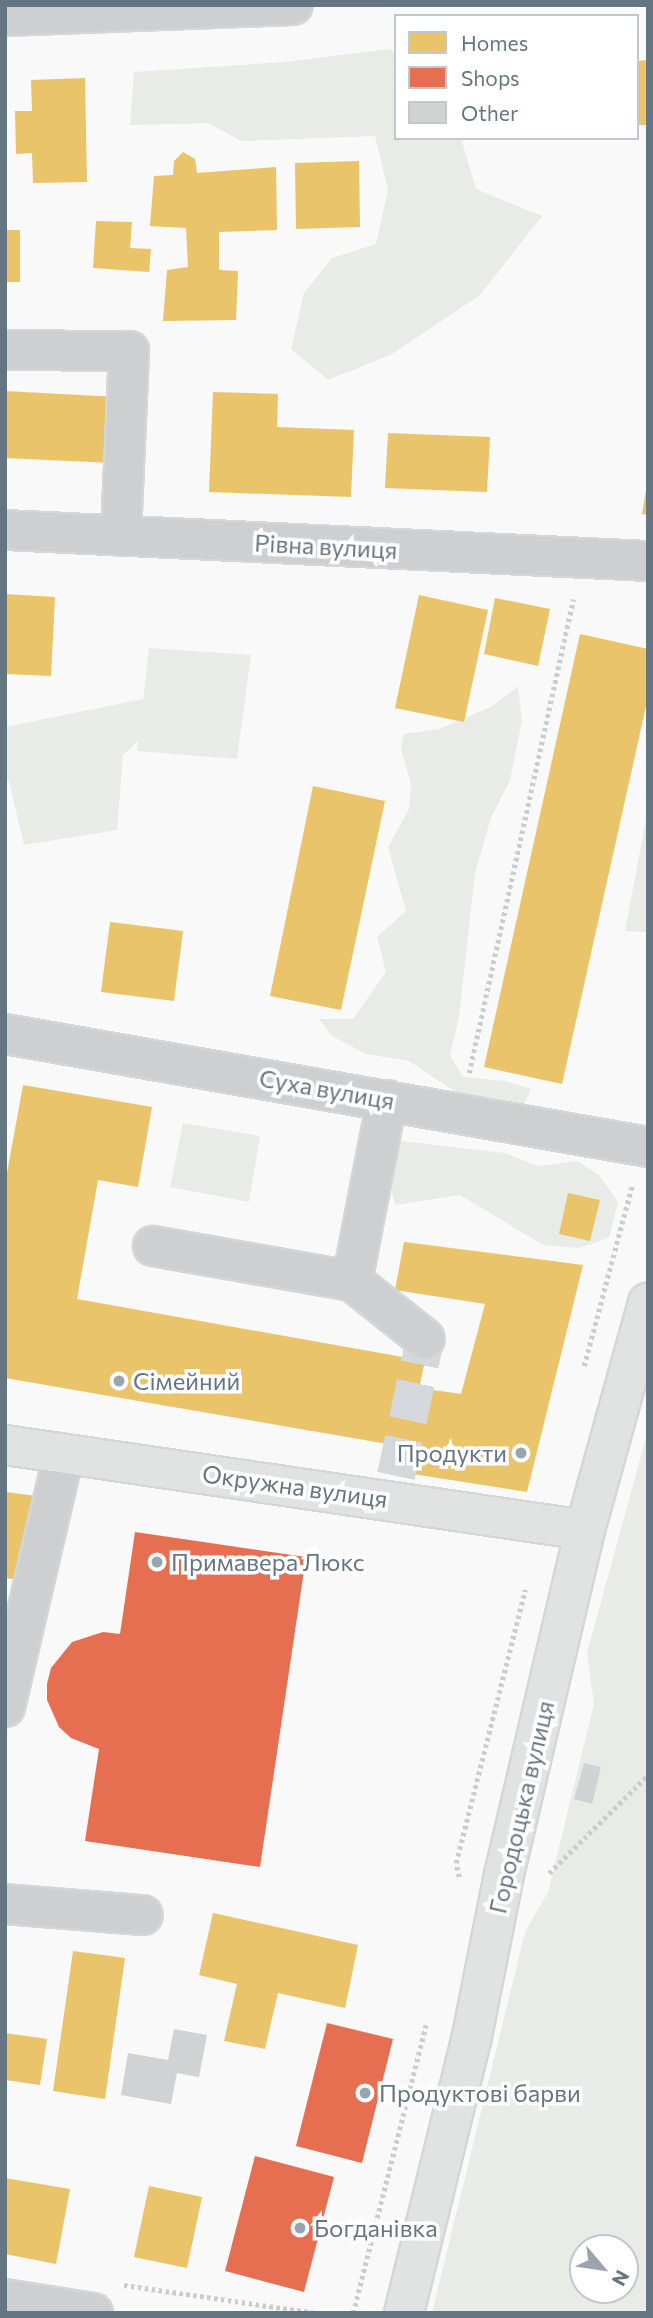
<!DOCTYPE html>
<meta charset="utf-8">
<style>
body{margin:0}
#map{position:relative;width:653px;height:2318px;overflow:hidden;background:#f9f9f9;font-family:Commissioner,sans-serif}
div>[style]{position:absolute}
.green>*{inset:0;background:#e8ebe6}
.homes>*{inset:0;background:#e9c46a}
.shops>*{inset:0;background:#e76f51}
.building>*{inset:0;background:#d0d2d3}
.minor-tunnel>*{height:38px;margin-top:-19px;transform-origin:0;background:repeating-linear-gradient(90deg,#d4d8dc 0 38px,transparent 0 57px)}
.path>*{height:4.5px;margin-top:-2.25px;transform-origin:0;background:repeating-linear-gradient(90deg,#cbcccd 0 3.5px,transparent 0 7px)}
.roads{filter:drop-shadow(2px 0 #d5d6d7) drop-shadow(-2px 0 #d5d6d7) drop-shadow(0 2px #d5d6d7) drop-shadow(0 -2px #d5d6d7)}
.minor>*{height:38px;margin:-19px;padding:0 19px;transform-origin:19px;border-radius:19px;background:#cecfd0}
.major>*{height:38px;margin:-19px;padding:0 19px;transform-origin:19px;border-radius:19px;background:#e1e2e2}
.dots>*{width:19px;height:19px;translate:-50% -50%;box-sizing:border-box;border:4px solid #fff;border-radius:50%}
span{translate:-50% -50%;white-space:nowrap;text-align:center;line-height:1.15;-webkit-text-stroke:7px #fff;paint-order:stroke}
.street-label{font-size:24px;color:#657683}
.poi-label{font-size:24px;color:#657683}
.left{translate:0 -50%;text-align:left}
.right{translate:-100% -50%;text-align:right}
.frame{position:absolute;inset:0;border:7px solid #657683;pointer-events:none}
.legend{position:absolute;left:394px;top:14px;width:245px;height:126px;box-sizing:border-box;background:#fff;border:2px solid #c1c8cd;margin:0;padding:9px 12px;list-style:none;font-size:21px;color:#657683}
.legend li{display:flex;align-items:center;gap:14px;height:35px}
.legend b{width:35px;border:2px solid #c1c8cd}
.north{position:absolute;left:569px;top:2234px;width:70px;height:70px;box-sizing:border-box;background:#fff;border:2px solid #c1c8cd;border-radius:50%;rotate:119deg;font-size:19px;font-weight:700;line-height:28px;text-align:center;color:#657683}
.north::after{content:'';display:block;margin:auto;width:24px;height:32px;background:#99a4ac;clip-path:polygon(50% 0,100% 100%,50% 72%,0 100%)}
</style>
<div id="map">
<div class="green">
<i style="clip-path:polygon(389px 49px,396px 53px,396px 138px,461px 138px,476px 189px,542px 216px,480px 295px,392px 354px,328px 380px,291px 349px,304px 293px,332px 258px,376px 244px,388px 190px,375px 136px,241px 141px,208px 123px,130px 125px,134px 72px,286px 62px)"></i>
<i style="clip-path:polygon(149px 648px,251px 655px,237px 759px,137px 751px,138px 741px,123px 755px,117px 830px,24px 845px,9px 781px,5px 781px,5px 727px,143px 699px)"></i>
<i style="clip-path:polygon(518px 686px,522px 721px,510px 780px,491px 818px,475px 873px,459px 1017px,450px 1055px,463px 1077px,505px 1081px,531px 1089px,522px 1108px,485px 1111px,409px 1061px,366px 1054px,332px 1036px,319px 1019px,353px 1019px,386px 972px,377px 937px,406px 911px,388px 847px,409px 809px,411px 784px,401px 749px,404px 734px,439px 729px,491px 707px)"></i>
<i style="clip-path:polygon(648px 808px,648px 932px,625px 931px)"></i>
<i style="clip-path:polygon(183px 1123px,260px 1136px,249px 1202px,170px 1187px)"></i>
<i style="clip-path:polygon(392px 1140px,505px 1153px,538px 1166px,577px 1161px,599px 1175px,618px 1202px,609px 1238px,579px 1248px,543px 1245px,460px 1195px,395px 1205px,387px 1171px)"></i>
<i style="clip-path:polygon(evenodd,648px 1430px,648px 2313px,432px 2313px,525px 1932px,548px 1892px,594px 1704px,587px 1653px,648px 1430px,583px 2248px,625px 2248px,625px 2290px,583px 2290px,583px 2248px)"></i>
</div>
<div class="homes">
<i style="clip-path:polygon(648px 60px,648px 125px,637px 125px,637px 61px)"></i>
<i style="clip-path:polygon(85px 78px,87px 182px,33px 183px,32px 153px,16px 154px,15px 111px,32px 111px,31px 80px)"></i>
<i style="clip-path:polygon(183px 152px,195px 159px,197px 173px,276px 167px,277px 230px,219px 232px,219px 270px,238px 271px,236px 320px,163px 321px,167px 270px,188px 267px,186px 228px,150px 226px,154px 176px,173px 175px,174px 161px)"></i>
<i style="clip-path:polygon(359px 161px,360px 227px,296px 229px,295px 163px)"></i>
<i style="clip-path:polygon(96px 221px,132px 222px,130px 248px,151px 249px,149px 272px,93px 268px)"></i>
<i style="clip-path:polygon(5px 230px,20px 230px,20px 282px,5px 282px)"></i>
<i style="clip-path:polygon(5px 391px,116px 397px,112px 463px,5px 458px)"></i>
<i style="clip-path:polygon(213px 392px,278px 394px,277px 427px,354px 430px,351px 497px,209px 492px)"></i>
<i style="clip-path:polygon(388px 433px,490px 437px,487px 492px,385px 488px)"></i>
<i style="clip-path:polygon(646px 490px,648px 490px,648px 515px,642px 514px)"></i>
<i style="clip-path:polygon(5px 594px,55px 597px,51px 676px,5px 674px)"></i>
<i style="clip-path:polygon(419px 595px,488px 610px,464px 722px,395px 708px)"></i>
<i style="clip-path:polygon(495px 598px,550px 609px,538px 666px,484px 654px)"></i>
<i style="clip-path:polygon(580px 634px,648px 649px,648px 697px,562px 1084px,484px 1067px)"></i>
<i style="clip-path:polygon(313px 786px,385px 801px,341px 1010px,270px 996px)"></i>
<i style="clip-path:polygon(110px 922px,183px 931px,174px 1001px,101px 992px)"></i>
<i style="clip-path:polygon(23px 1085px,152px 1107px,138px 1187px,98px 1180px,77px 1299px,425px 1361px,419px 1388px,461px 1394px,485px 1304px,395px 1290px,404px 1242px,583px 1265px,527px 1492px,400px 1472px,405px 1447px,5px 1378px,5px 1184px)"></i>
<i style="clip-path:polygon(568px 1193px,600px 1200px,590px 1241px,559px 1234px)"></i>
<i style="clip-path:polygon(5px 1492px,37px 1496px,26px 1581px,5px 1578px)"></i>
<i style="clip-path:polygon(213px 1913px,358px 1945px,345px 2008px,278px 1993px,265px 2049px,224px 2041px,237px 1984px,199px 1975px)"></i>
<i style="clip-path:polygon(73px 1951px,125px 1958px,105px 2099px,53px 2091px)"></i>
<i style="clip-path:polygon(5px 2033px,47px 2039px,40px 2085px,5px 2080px)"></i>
<i style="clip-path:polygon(5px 2178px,70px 2189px,56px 2264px,5px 2254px)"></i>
<i style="clip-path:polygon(149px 2186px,202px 2197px,187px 2268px,134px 2257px)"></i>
</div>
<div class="shops">
<i style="clip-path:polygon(135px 1532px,306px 1557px,260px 1867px,85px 1841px,99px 1749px,71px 1738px,59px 1727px,47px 1700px,47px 1684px,51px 1668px,72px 1642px,103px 1632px,120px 1634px)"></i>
<i style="clip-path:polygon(327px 2023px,393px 2039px,362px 2163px,296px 2146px)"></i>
<i style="clip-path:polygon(255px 2156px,334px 2177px,304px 2292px,225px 2271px)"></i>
</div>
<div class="building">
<i style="clip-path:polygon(584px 1763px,601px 1767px,592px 1804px,574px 1799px)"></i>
<i style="clip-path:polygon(174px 2029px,207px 2035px,199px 2077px,177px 2073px,171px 2104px,121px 2095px,128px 2053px,168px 2060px)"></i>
</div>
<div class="minor-tunnel">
<i style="left:396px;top:1476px;width:140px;rotate:-78deg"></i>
</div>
<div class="path">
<i style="left:469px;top:1073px;width:485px;rotate:-77.6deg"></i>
<i style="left:584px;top:1366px;width:187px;rotate:-75.1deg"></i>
<i style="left:549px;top:1873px;width:139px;rotate:-44.7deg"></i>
<i style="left:459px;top:1877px;width:14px;rotate:-102deg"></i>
<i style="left:456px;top:1863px;width:282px;rotate:-75.8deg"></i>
<i style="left:124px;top:2285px;width:194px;rotate:8.3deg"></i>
<i style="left:353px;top:2313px;width:297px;rotate:-75.8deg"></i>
</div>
<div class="roads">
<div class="minor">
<i style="left:5px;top:16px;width:288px;rotate:-2.2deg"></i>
<i style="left:5px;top:350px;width:124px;rotate:0.5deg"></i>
<i style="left:129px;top:351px;width:185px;rotate:92.5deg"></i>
<i style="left:5px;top:530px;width:644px;rotate:2.76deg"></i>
<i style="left:5px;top:1034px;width:653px;rotate:9.97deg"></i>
<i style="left:387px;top:1100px;width:184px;rotate:100.9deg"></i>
<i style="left:352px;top:1281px;width:93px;rotate:38.5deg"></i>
<i style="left:153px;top:1246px;width:202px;rotate:10deg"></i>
<i style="left:5px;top:1707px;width:260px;rotate:-76.9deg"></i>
<i style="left:5px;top:1904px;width:138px;rotate:4.6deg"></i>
<i style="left:5px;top:2299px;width:89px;rotate:9deg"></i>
</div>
<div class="major">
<i style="left:5px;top:1445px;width:586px;rotate:8.34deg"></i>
<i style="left:404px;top:2313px;width:285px;rotate:-76.2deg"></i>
<i style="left:472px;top:2036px;width:164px;rotate:-78.8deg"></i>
<i style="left:504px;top:1875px;width:354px;rotate:-76.8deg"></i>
<i style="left:585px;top:1530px;width:236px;rotate:-74.5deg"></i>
</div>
</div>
<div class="dots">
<i style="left:119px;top:1381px;background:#99a4ac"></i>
<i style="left:521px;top:1453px;background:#99a4ac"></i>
<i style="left:157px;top:1562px;background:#99a4ac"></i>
<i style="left:365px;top:2093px;background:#99a4ac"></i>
<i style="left:300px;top:2228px;background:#99a4ac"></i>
</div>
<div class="street-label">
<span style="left:326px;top:546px;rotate:3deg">Рівна вулиця</span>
<span style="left:327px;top:1089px;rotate:10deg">Суха вулиця</span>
<span style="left:295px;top:1486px;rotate:8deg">Окружна вулиця</span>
<span style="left:521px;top:1807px;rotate:-77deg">Городоцька вулиця</span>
</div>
<div class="poi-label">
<span class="left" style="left:133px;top:1381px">Сімейний</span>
<span class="right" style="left:507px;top:1453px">Продукти</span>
<span class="left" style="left:171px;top:1562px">Примавера Люкс</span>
<span class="left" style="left:379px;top:2093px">Продуктові барви</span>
<span class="left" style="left:314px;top:2228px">Богданівка</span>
</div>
<div class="frame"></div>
<ul class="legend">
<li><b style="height:19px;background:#e9c46a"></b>Homes</li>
<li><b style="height:19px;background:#e76f51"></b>Shops</li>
<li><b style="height:19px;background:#d0d2d3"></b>Other</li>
</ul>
<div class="north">N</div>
</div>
